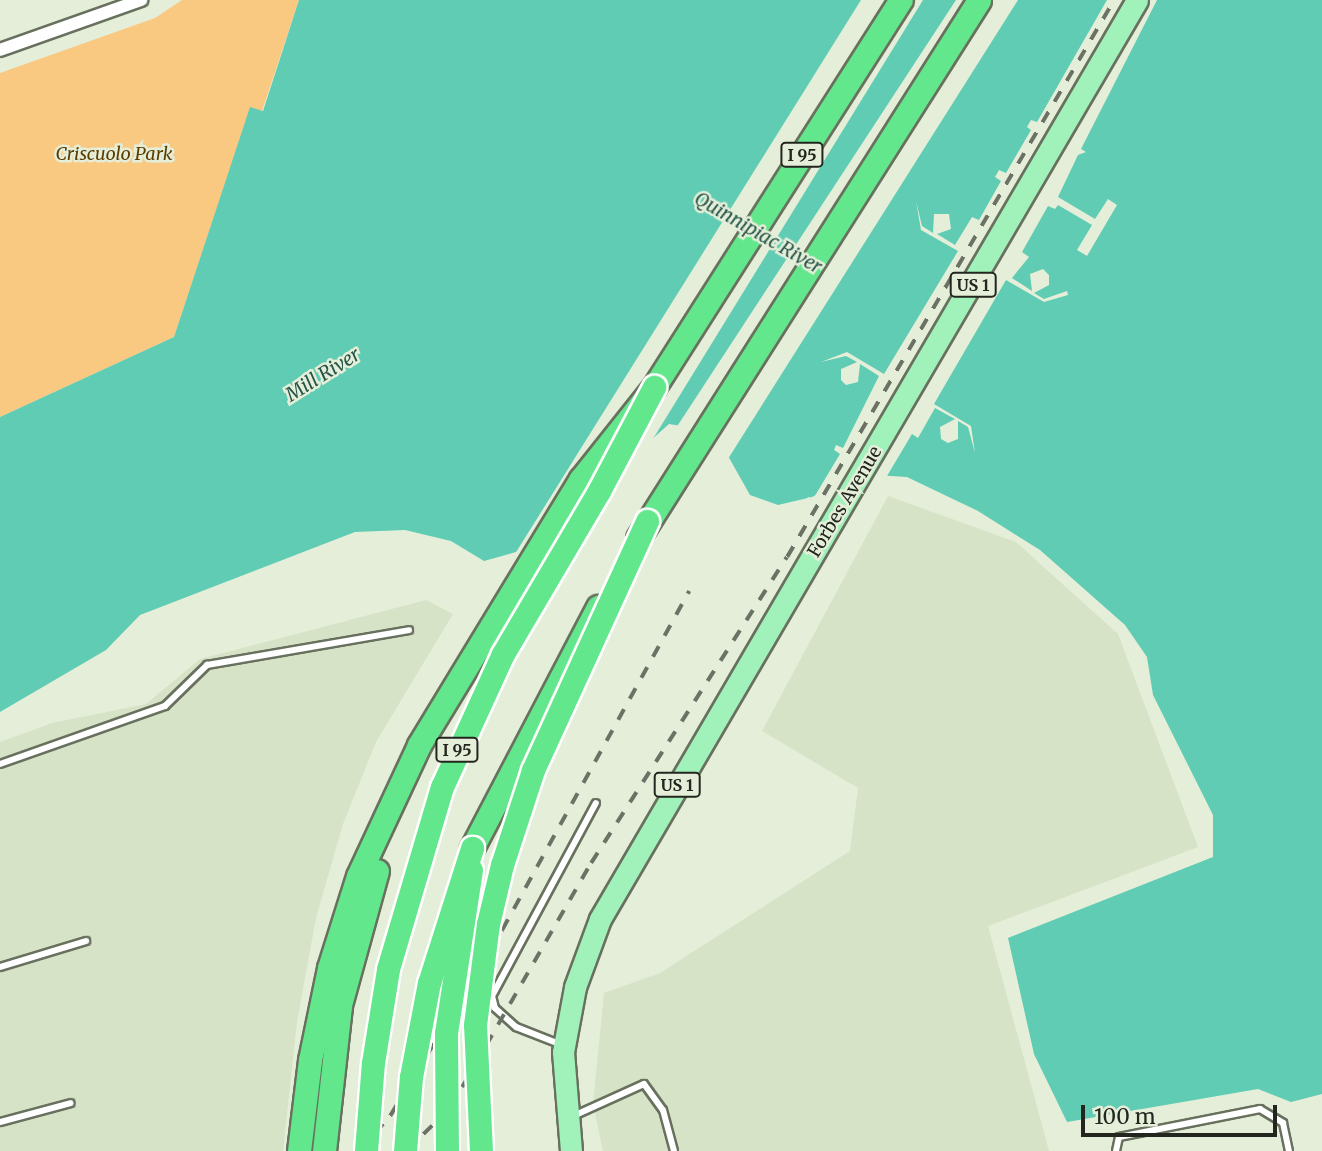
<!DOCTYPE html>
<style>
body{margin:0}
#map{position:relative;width:1322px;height:1151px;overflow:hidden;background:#e5eed9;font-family:Merriweather,serif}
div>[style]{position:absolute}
.built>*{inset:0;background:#d7e3c7}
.green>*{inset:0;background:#f9c982}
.water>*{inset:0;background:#5fccb3}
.pier>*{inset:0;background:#e5eed9}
.roads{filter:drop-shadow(2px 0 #68705e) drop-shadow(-2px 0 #68705e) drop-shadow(0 2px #68705e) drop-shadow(0 -2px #68705e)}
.lane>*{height:6px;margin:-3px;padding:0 3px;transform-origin:3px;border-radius:3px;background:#fff}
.street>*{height:12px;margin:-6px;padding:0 6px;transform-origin:6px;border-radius:6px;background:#fff}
.primary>*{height:21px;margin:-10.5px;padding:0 10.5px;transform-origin:10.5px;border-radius:10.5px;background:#a1f1ba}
.highway>*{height:23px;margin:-11.5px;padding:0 11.5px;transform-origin:11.5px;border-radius:11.5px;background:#63e78c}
.rail>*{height:3.5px;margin-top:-1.75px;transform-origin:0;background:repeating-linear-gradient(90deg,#6b7164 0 12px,transparent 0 24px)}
.bridges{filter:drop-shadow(2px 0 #fff) drop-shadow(-2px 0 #fff) drop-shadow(0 2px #fff) drop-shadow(0 -2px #fff)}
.highway-bridge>*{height:23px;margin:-11.5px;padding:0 11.5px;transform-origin:11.5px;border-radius:11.5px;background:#63e78c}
span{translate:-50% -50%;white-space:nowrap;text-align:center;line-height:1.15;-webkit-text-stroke:5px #e5eed9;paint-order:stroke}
.shield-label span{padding:2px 5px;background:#e5eed9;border:2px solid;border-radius:5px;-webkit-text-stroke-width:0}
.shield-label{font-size:16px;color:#23261e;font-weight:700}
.park-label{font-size:18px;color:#5d3e00;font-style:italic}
.street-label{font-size:18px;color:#23261e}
.water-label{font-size:19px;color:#26554a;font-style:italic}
.scale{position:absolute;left:1081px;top:1105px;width:196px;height:32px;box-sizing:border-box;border:4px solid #23261e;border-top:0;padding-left:9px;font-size:21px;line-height:24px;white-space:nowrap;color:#23261e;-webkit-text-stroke:5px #e5eed9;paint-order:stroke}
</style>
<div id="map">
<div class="built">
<i style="clip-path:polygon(888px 496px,1016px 542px,1118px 634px,1198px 847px,988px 926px,1049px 1151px,603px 1151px,593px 1104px,604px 993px,660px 973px,850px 851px,858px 788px,762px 731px)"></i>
<i style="clip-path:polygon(426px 600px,453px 614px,376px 742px,343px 824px,316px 918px,297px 1022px,283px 1151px,0 1151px,0 742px,52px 723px,146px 704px,200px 659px)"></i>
</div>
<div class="green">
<i style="clip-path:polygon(182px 0,299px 0,262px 111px,250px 108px,174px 337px,0 417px,0 73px,155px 18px)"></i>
</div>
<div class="water">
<i style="clip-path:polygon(299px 0,1322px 0,1322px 1094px,1291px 1102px,1258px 1089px,1067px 1122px,1034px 1054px,1008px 938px,1213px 857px,1213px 815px,1153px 695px,1147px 657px,1125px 625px,1040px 550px,978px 511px,907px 477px,859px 474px,812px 497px,778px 505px,750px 495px,723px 447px,695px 428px,669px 424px,530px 548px,484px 561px,451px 541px,405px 530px,355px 532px,140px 615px,106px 650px,0 712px,0 417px,174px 337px,250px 107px,263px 111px)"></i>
</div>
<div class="pier">
<i style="clip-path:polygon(861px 0,923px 0,648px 447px,532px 551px,513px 557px)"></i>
<i style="clip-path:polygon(956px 0,1018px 0,726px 462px,720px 450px,694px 431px,676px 428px)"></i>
<i style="clip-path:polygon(1107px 0,1157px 0,1081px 149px,1086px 152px,1078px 155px,1058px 197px,1095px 219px,1108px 199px,1117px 205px,1087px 256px,1077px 250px,1092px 225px,1058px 205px,1055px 209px,1048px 206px,1022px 252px,1029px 257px,1012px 278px,1032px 291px,1030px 274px,1043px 269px,1049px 275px,1049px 285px,1034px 293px,1044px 299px,1067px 291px,1068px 295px,1044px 302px,1006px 280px,934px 404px,971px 426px,975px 453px,968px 427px,958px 421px,958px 439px,948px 443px,941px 439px,940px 427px,955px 419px,935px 408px,918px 438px,912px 434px,887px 476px,895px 480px,859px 477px,814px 501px,805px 502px,808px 497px,813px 499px,840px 454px,834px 450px,836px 445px,843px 448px,879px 376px,860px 364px,858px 382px,846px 385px,841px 380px,841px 369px,857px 362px,846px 356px,821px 362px,847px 352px,884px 374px,958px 251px,921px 230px,916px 201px,922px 226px,933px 233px,934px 214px,949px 214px,951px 229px,937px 234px,955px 245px,972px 217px,979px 220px,1001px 181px,995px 177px,999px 170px,1006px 173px,1031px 130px,1027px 127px,1031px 120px,1037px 122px)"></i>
</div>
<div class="roads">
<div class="lane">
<i style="left:0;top:764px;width:175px;rotate:-19.4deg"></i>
<i style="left:165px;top:706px;width:59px;rotate:-44.3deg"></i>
<i style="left:207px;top:665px;width:205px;rotate:-9.8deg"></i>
<i style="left:0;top:967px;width:90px;rotate:-16.8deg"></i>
<i style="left:562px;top:1045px;width:49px;rotate:-158.6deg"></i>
<i style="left:516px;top:1027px;width:28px;rotate:-138deg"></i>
<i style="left:495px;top:1008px;width:12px;rotate:-104deg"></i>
<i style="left:492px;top:996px;width:219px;rotate:-61.7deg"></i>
<i style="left:571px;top:1117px;width:80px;rotate:-24.3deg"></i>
<i style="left:644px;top:1084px;width:32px;rotate:54deg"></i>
<i style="left:663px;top:1110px;width:42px;rotate:75deg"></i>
<i style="left:0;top:1122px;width:73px;rotate:-15deg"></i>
<i style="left:1116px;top:1151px;width:14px;rotate:-78deg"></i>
<i style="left:1119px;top:1137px;width:144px;rotate:-11.2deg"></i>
<i style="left:1260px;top:1109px;width:27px;rotate:31deg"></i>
<i style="left:1283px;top:1123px;width:29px;rotate:78deg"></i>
</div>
<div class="street">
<i style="left:0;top:50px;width:150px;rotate:-19.5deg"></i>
</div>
<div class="primary">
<i style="left:571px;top:1151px;width:99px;rotate:-94.6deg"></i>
<i style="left:563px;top:1052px;width:66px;rotate:-79.5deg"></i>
<i style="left:575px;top:987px;width:72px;rotate:-69.8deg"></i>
<i style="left:600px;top:919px;width:1064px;rotate:-59.7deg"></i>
</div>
<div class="highway">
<i style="left:638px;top:538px;width:637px;rotate:-57.63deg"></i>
<i style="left:472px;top:848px;width:272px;rotate:-62.4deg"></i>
<i style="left:299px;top:1151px;width:92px;rotate:-83.1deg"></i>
<i style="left:310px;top:1060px;width:94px;rotate:-78.3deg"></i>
<i style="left:329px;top:968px;width:96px;rotate:-72.5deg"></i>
<i style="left:358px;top:876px;width:145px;rotate:-65deg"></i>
<i style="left:419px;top:745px;width:311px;rotate:-58.7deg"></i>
<i style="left:581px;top:479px;width:117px;rotate:-51.6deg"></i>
<i style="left:654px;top:387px;width:459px;rotate:-57.5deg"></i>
<i style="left:324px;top:1151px;width:147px;rotate:-83.7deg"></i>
<i style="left:340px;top:1005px;width:139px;rotate:-74.6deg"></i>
</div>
</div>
<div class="rail">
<i style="left:359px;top:1151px;width:47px;rotate:-48.5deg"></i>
<i style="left:390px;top:1116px;width:217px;rotate:-58.9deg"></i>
<i style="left:502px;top:930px;width:387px;rotate:-61.1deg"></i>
<i style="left:406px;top:1151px;width:62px;rotate:-44.3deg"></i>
<i style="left:450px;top:1108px;width:283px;rotate:-60.1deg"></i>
<i style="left:591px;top:863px;width:363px;rotate:-57.4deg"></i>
<i style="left:787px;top:557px;width:646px;rotate:-59.58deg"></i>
</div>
<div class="bridges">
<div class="highway-bridge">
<i style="left:366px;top:1151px;width:88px;rotate:-85.5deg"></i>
<i style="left:373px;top:1063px;width:95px;rotate:-80.9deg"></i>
<i style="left:388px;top:969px;width:190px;rotate:-73.5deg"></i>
<i style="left:442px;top:787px;width:146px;rotate:-65.4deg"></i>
<i style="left:503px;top:654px;width:189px;rotate:-59.5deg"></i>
<i style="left:599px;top:491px;width:118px;rotate:-62.1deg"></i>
<i style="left:405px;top:1151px;width:74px;rotate:-85.4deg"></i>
<i style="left:411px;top:1077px;width:96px;rotate:-79.2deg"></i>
<i style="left:429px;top:983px;width:142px;rotate:-72.3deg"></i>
<i style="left:447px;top:1151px;width:118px;rotate:-90.5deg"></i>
<i style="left:446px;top:1033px;width:165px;rotate:-81.3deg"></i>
<i style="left:481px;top:1151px;width:126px;rotate:-92.7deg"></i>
<i style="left:475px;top:1025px;width:102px;rotate:-82.7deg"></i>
<i style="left:488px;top:924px;width:61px;rotate:-76.7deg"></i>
<i style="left:502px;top:865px;width:100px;rotate:-71.9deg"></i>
<i style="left:533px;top:770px;width:274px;rotate:-65.4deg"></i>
</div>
</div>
<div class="shield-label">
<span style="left:802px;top:155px">I 95</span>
<span style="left:973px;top:285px">US 1</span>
<span style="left:457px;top:750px">I 95</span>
<span style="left:677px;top:785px">US 1</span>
</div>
<div class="park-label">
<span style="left:114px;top:154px">Criscuolo Park</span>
</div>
<div class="street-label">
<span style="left:845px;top:502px;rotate:-59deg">Forbes Avenue</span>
</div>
<div class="water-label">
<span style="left:758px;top:233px;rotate:30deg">Quinnipiac River</span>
<span style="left:323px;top:375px;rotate:-32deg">Mill River</span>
</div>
<div class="scale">100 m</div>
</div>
